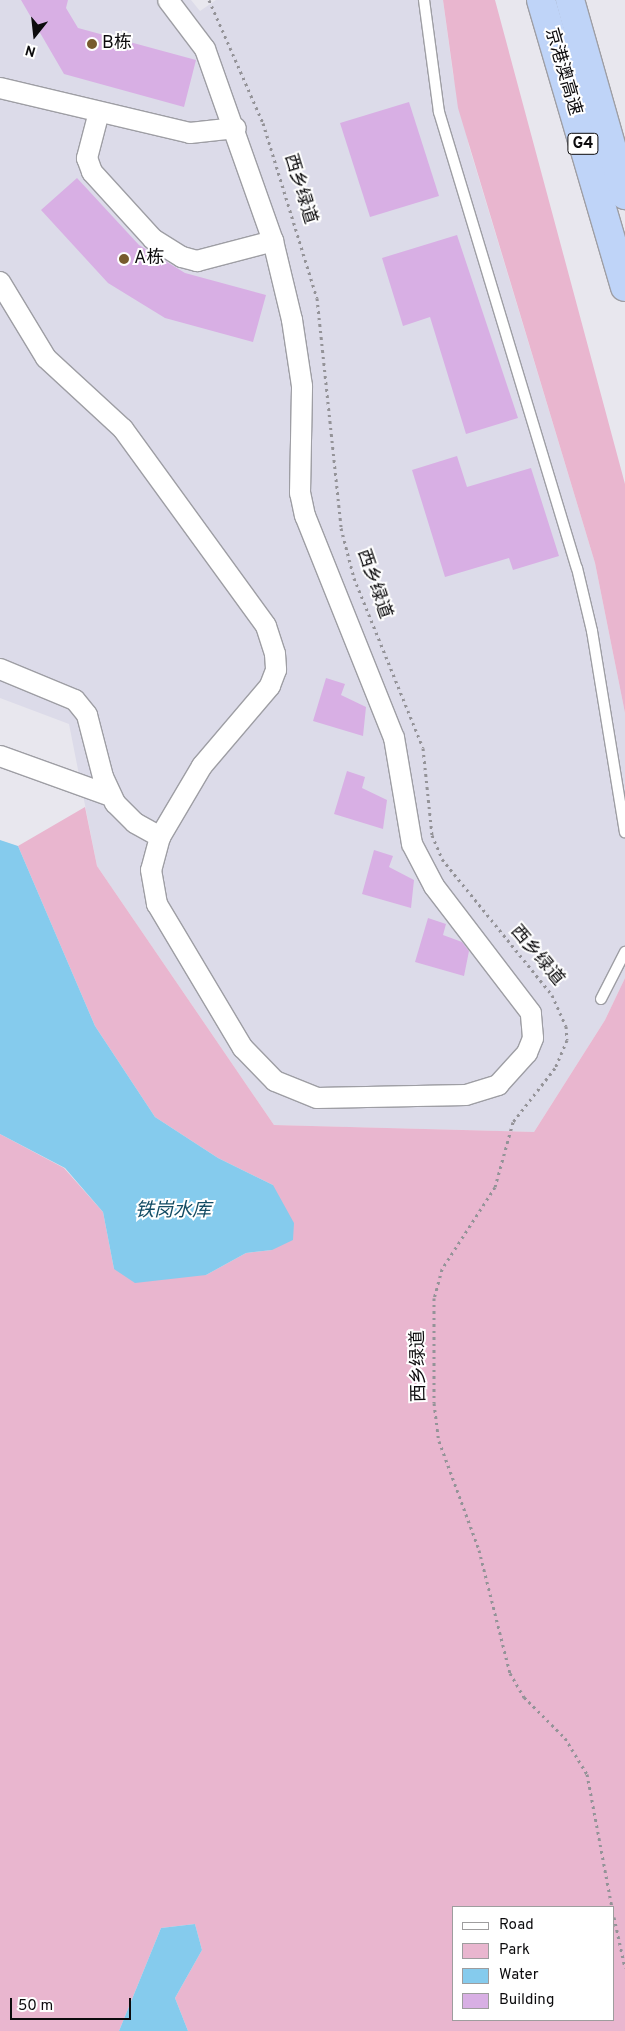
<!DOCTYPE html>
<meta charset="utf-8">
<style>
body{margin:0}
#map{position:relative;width:625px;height:2031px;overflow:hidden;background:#e8e7ee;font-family:Overpass,"Noto Sans SC",sans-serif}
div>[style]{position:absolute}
.built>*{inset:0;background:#dcdbe9}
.green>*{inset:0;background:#e9b6cf}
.water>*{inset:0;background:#85cbed}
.building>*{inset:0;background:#d8afe4}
.path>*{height:3px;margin-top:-1.5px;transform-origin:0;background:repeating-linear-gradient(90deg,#949398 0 2.5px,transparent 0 6.5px)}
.roads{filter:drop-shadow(1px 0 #9e9ea4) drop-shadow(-1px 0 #9e9ea4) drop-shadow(0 1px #9e9ea4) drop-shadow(0 -1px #9e9ea4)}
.service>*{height:10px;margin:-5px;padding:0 5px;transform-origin:5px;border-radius:5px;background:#fff}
.minor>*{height:20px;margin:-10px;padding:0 10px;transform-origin:10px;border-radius:10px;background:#fff}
.motorway>*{height:28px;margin:-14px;padding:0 14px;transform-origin:14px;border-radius:14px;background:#bfd4f8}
.dots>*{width:14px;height:14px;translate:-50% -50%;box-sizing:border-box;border:2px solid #fff;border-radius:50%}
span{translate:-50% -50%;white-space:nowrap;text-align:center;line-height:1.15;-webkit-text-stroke:4px #fff;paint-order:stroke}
.shield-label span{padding:1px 4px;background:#fff;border:1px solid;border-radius:4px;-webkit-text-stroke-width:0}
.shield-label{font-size:16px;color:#0c0b0d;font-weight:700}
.poi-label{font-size:18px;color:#0c0b0d}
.left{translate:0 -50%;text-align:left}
.street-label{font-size:18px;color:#0c0b0d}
.water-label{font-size:19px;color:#134c64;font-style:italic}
.legend{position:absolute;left:452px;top:1906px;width:162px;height:115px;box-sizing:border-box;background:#fff;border:1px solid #9e9d9e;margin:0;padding:6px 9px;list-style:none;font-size:15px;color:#0c0b0d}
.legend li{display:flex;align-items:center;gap:10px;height:25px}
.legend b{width:25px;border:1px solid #9e9d9e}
.north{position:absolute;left:10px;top:10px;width:50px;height:50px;-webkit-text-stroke:4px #fff;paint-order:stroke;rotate:196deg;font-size:14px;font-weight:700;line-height:20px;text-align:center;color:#0c0b0d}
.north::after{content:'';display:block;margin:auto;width:18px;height:22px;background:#0c0b0d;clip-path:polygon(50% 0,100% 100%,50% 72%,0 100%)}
.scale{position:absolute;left:10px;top:1998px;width:121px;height:22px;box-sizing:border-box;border:2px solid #0c0b0d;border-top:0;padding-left:6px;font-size:15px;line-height:18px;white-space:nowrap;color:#0c0b0d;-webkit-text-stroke:4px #fff;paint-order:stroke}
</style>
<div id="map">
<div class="built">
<i style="clip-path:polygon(0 0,191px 0,200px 11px,216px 0,443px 0,453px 74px,469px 146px,595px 563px,625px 713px,625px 978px,605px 1020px,534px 1132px,274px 1125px,97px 866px,69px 724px,0 698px)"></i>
</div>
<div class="green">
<i style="clip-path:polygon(443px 0,495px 0,625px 484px,625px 713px,595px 563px,458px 108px)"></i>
<i style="clip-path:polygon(evenodd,85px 807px,97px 866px,274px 1125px,534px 1132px,605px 1020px,625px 978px,625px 2031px,188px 2031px,175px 1998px,202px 1950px,195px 1924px,161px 1928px,119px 2031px,0 2031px,0 1134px,64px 1168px,103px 1212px,114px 1269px,206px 1275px,246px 1253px,272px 1250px,273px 1185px,218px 1158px,155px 1117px,95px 1026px,18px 846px,85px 807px,454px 1907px,614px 1907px,614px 2020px,454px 2020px,454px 1907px)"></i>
</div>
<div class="water">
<i style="clip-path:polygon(0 840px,18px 846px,95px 1026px,155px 1117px,218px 1158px,273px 1185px,294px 1223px,293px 1240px,272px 1250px,246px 1253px,206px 1275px,135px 1283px,114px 1269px,103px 1212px,65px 1168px,0 1134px)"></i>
<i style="clip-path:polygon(195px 1924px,202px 1950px,175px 1998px,188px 2031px,119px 2031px,161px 1928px)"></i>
</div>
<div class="building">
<i style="clip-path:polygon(21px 0,68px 0,66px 8px,78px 28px,196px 60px,184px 107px,64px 74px)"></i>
<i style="clip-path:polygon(409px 102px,439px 196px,370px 217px,340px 123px)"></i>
<i style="clip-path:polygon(77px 178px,139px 245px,185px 273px,266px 295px,253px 342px,165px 318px,108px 283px,41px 210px)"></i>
<i style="clip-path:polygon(457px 235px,518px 418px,466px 434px,430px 317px,403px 326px,382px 258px)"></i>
<i style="clip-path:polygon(457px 456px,467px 487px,531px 468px,559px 556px,513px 570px,509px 558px,445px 577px,412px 470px)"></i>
<i style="clip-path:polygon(326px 678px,345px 684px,341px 695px,366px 707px,363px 736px,313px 721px)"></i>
<i style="clip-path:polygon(347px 771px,365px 777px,362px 788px,387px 800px,383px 829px,334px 814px)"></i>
<i style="clip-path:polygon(374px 850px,393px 856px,389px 867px,414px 880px,411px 908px,362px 894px)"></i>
<i style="clip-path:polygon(428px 918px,446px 924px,443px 935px,462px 942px,469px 951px,464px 976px,415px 962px)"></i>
</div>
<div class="path">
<i style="left:209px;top:0;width:134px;rotate:66.3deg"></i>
<i style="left:263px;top:123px;width:183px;rotate:72.9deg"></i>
<i style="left:317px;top:298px;width:231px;rotate:84deg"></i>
<i style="left:341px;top:528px;width:52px;rotate:75.4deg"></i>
<i style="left:354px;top:578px;width:183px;rotate:67.9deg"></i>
<i style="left:423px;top:748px;width:87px;rotate:84.1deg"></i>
<i style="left:432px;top:835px;width:26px;rotate:67deg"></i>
<i style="left:442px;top:859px;width:175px;rotate:51deg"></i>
<i style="left:552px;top:995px;width:34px;rotate:66deg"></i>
<i style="left:566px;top:1026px;width:14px;rotate:86deg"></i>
<i style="left:567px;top:1040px;width:30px;rotate:113deg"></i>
<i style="left:555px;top:1068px;width:68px;rotate:127.9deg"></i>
<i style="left:513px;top:1122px;width:67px;rotate:105.5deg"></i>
<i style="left:495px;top:1187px;width:98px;rotate:122.9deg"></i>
<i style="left:442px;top:1269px;width:30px;rotate:105deg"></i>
<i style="left:434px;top:1298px;width:105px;rotate:90deg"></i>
<i style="left:434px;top:1403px;width:38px;rotate:83deg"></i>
<i style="left:439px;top:1441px;width:116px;rotate:69.8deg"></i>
<i style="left:479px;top:1550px;width:127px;rotate:75.9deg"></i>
<i style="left:510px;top:1673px;width:28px;rotate:60deg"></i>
<i style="left:524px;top:1697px;width:58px;rotate:45deg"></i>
<i style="left:565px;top:1738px;width:42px;rotate:58.6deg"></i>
<i style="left:587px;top:1774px;width:135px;rotate:79.4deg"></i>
<i style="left:614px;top:1917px;width:52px;rotate:77.8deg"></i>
</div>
<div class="roads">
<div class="service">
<i style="left:424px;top:0;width:113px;rotate:82.4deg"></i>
<i style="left:439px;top:112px;width:476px;rotate:73.2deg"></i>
<i style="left:577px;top:568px;width:65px;rotate:76.6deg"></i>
<i style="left:592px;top:631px;width:204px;rotate:80.7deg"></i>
<i style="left:601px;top:999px;width:53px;rotate:-62.9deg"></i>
</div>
<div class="minor">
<i style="left:0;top:88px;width:195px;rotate:13.3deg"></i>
<i style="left:190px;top:133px;width:46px;rotate:-6.2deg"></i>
<i style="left:99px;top:112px;width:48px;rotate:104.6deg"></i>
<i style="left:87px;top:158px;width:15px;rotate:70deg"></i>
<i style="left:92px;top:172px;width:91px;rotate:47.7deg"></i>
<i style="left:153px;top:239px;width:34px;rotate:32deg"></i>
<i style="left:182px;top:257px;width:16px;rotate:15deg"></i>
<i style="left:197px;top:261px;width:79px;rotate:-14.7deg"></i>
<i style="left:0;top:282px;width:89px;rotate:58.8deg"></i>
<i style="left:46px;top:358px;width:105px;rotate:42.7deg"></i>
<i style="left:123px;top:429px;width:243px;rotate:54deg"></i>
<i style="left:266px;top:626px;width:29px;rotate:72deg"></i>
<i style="left:275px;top:654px;width:16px;rotate:86deg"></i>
<i style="left:276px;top:670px;width:17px;rotate:111deg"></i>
<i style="left:270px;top:686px;width:105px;rotate:130.4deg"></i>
<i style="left:202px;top:766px;width:82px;rotate:120.6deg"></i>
<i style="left:160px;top:837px;width:34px;rotate:105deg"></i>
<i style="left:151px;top:870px;width:35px;rotate:80deg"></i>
<i style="left:157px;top:904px;width:168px;rotate:59.2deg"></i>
<i style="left:243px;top:1048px;width:46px;rotate:45.9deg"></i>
<i style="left:275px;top:1081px;width:45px;rotate:22deg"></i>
<i style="left:317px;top:1098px;width:149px;rotate:-1.2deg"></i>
<i style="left:466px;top:1095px;width:34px;rotate:-17deg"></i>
<i style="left:498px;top:1085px;width:43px;rotate:-47.8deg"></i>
<i style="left:527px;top:1053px;width:16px;rotate:-68deg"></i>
<i style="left:533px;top:1038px;width:25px;rotate:-95deg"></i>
<i style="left:531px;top:1013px;width:160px;rotate:-127.4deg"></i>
<i style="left:434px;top:886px;width:47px;rotate:-117.6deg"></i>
<i style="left:412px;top:844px;width:108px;rotate:-99.6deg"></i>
<i style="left:394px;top:738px;width:239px;rotate:-111.8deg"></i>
<i style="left:305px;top:516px;width:24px;rotate:-102deg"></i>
<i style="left:300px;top:493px;width:107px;rotate:-88.9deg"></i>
<i style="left:302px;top:386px;width:67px;rotate:-98.6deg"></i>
<i style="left:292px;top:320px;width:81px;rotate:-103.5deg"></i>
<i style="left:273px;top:241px;width:204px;rotate:-109.5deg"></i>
<i style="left:205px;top:49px;width:61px;rotate:-127.1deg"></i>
<i style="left:0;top:669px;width:81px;rotate:22.5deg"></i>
<i style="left:75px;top:700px;width:19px;rotate:51deg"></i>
<i style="left:87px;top:715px;width:64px;rotate:75.5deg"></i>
<i style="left:103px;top:777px;width:29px;rotate:65deg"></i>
<i style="left:115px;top:803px;width:28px;rotate:45deg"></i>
<i style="left:135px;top:823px;width:29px;rotate:29deg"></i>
<i style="left:0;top:756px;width:118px;rotate:19.8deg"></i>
</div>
<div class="motorway">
<i style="left:541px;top:0;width:299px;rotate:73.7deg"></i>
<i style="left:570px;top:0;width:203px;rotate:74.2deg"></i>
</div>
</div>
<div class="dots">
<i style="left:92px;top:44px;background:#775b2e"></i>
<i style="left:124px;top:259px;background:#775b2e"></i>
</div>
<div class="shield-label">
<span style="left:583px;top:144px">G4</span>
</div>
<div class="poi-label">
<span class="left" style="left:102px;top:44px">B栋</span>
<span class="left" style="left:134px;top:259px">A栋</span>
</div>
<div class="street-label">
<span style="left:562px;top:72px;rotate:74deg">京港澳高速</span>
<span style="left:299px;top:189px;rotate:73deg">西乡绿道</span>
<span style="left:373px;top:584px;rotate:71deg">西乡绿道</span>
<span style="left:536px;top:956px;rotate:50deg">西乡绿道</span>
<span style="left:420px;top:1366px;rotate:-91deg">西乡绿道</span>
</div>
<div class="water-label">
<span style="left:173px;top:1212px">铁岗水库</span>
</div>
<ul class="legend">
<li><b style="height:6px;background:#fff"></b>Road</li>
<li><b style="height:14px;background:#e9b6cf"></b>Park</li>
<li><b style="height:14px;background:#85cbed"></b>Water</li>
<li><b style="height:14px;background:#d8afe4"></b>Building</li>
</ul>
<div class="north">N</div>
<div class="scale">50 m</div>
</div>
